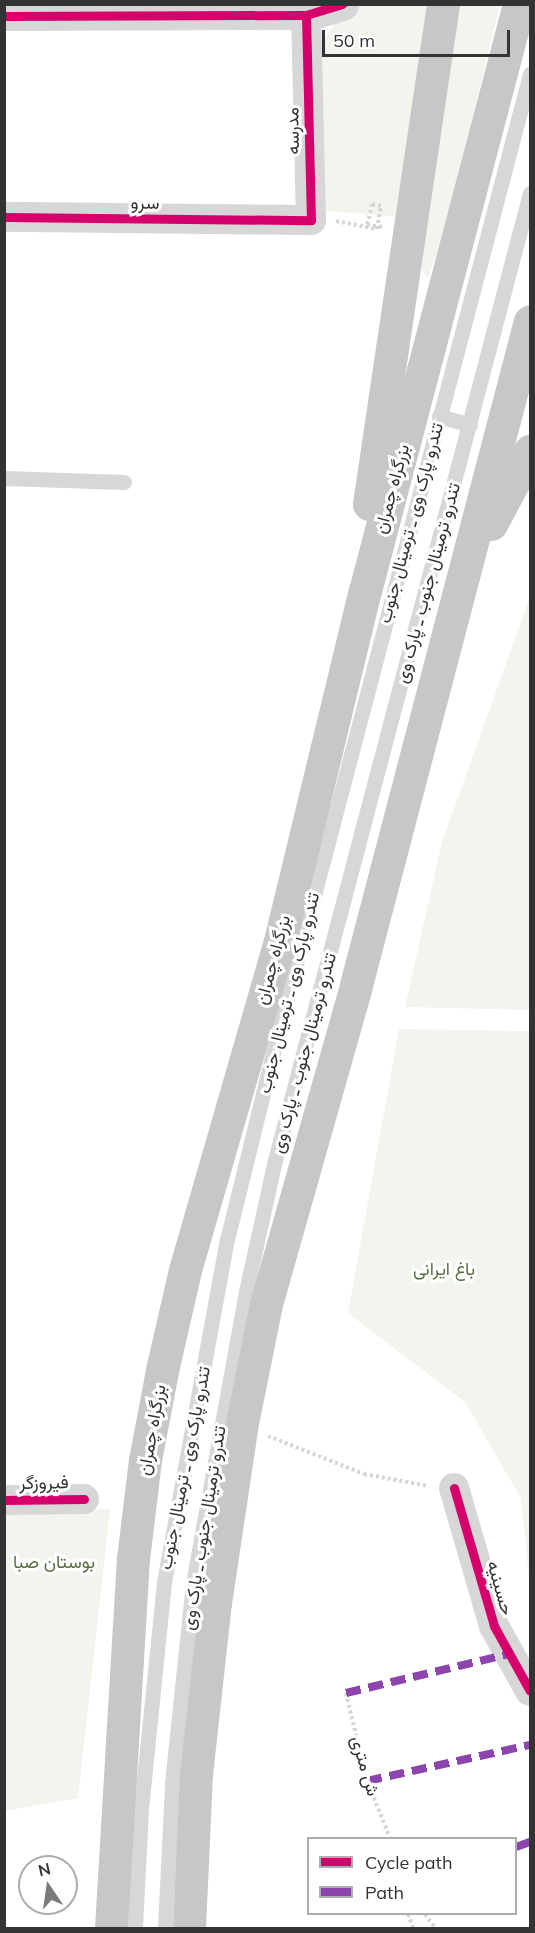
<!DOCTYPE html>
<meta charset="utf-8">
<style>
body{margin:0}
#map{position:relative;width:535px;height:1933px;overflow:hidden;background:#fff;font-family:Mulish,Vazirmatn,sans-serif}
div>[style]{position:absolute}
.green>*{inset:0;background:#f1f5ed}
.path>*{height:4px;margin-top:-2px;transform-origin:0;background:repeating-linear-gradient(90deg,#d6d6d6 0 3px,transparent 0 6px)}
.service>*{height:15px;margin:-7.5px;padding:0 7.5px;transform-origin:7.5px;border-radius:7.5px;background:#d7d7d7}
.minor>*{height:30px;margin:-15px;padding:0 15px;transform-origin:15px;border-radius:15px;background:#d7d7d7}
.tertiary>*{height:33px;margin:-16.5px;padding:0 16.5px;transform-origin:16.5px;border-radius:16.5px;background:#d7d7d7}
.trunk>*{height:33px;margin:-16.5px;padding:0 16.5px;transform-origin:16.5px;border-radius:16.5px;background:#c7c7c7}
.quiet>*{height:8px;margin-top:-4px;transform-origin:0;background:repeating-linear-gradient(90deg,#8e44ad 0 15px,transparent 0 23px)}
.cycleway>*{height:9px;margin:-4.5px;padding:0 4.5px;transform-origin:4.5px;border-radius:4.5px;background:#d6006c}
span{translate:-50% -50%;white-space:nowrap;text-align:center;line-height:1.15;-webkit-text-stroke:6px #fff;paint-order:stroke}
.street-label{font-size:18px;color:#333}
.park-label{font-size:18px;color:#56703f}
.frame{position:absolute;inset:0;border:6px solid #333;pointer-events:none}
.legend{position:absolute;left:307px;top:1837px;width:210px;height:78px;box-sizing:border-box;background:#fff;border:2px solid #adadad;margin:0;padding:8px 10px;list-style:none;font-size:18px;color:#333}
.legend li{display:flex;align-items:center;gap:12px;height:30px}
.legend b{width:30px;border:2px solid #adadad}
.north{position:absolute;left:18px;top:1855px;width:60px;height:60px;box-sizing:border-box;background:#fff;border:2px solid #adadad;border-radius:50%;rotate:347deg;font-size:16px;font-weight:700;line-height:24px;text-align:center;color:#333}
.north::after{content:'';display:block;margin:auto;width:21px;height:27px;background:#7a7a7a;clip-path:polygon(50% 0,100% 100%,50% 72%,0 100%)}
.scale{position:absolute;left:322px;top:30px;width:188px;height:27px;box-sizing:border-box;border:3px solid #333;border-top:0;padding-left:8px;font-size:18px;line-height:21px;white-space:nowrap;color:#333;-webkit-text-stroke:4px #fff;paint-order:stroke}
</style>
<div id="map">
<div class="green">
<i style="clip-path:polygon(359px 5px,427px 5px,397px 217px,329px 211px,317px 205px,316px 51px,334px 24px)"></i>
<i style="clip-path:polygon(456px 5px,500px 5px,444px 232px,428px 278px,415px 262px)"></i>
<i style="clip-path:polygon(530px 597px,530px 1010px,405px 1007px,442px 842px)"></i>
<i style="clip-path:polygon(399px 1029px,530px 1031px,530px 1588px,521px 1498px,465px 1402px,348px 1313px)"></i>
<i style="clip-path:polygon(110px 1509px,78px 1798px,5px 1811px,5px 1513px)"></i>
</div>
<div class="path">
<i style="left:336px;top:221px;width:42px;rotate:11deg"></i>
<i style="left:377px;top:229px;width:23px;rotate:-80deg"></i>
<i style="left:381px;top:206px;width:9px;rotate:-167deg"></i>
<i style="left:372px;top:204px;width:22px;rotate:103deg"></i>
<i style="left:367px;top:225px;width:16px;rotate:7deg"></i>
<i style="left:268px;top:1436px;width:103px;rotate:21.6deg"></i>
<i style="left:364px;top:1474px;width:66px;rotate:10.5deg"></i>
<i style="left:346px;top:1693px;width:90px;rotate:76.6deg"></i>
<i style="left:367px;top:1781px;width:61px;rotate:68deg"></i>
<i style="left:408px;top:1914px;width:15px;rotate:70deg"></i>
<i style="left:425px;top:1914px;width:17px;rotate:54deg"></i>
</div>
<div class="service">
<i style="left:439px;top:416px;width:32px;rotate:16deg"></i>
<i style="left:4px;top:478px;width:120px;rotate:1.9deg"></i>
<i style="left:135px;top:1928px;width:119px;rotate:-87.1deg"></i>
<i style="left:141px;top:1809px;width:228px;rotate:-84.2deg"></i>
<i style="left:164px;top:1582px;width:348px;rotate:-79.6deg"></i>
<i style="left:227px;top:1240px;width:206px;rotate:-76.2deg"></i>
<i style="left:276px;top:1040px;width:999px;rotate:-75.27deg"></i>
<i style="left:165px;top:1928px;width:145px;rotate:-87.2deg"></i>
<i style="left:172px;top:1783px;width:201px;rotate:-84deg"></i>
<i style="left:193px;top:1583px;width:301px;rotate:-79.7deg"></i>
<i style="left:247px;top:1287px;width:130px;rotate:-77.6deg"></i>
<i style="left:275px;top:1160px;width:1000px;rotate:-75.23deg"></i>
</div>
<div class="minor">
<i style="left:4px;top:16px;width:302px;rotate:-0.2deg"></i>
<i style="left:306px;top:15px;width:205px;rotate:88.6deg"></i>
<i style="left:311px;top:220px;width:307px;rotate:-179.4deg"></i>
<i style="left:454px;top:1488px;width:144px;rotate:73.8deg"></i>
<i style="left:494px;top:1626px;width:74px;rotate:61deg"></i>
<i style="left:4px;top:1500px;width:80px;rotate:-0.7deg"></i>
</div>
<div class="tertiary">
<i style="left:306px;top:15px;width:38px;rotate:-17deg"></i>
</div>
<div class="trunk">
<i style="left:369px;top:504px;width:505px;rotate:-81.58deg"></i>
<i style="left:491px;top:524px;width:83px;rotate:-61.9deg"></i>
<i style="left:111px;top:1928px;width:370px;rotate:-86.6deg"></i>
<i style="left:133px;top:1559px;width:100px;rotate:-83.1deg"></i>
<i style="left:145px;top:1460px;width:96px;rotate:-79.2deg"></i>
<i style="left:163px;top:1366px;width:98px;rotate:-77.1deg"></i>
<i style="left:185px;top:1270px;width:347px;rotate:-73.9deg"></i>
<i style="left:281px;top:937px;width:356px;rotate:-76.4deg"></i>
<i style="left:365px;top:591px;width:607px;rotate:-75.3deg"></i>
<i style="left:189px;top:1928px;width:154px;rotate:-87.4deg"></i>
<i style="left:196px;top:1774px;width:172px;rotate:-83.7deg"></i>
<i style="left:215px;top:1603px;width:177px;rotate:-81.5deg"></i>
<i style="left:241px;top:1428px;width:126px;rotate:-78.6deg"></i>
<i style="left:266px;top:1304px;width:331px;rotate:-74.2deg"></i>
<i style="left:356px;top:985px;width:686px;rotate:-75.32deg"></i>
</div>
<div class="quiet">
<i style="left:346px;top:1693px;width:167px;rotate:-13.5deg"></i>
<i style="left:367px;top:1781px;width:167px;rotate:-12.5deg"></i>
<i style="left:516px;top:1847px;width:15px;rotate:-20deg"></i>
</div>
<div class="cycleway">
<i style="left:4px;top:16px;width:302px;rotate:-0.2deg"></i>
<i style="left:306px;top:15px;width:38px;rotate:-17deg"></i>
<i style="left:4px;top:217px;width:307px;rotate:0.6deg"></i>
<i style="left:311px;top:220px;width:205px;rotate:-91.4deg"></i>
<i style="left:454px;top:1488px;width:144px;rotate:73.8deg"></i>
<i style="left:494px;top:1626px;width:74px;rotate:61deg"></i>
<i style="left:4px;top:1500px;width:80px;rotate:-0.7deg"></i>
</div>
<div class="street-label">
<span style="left:293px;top:131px;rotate:-91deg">مدرسه</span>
<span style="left:145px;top:203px;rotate:1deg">سرو</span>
<span style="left:392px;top:489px;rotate:-75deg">بزرگراه چمران</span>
<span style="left:411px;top:523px;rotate:-75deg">تندرو پارک وی ـ ترمینال جنوب</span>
<span style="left:428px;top:583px;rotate:-75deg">تندرو ترمینال جنوب ـ پارک وی</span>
<span style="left:273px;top:960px;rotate:-75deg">بزرگراه چمران</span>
<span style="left:289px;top:993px;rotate:-76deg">تندرو پارک وی ـ ترمینال جنوب</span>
<span style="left:304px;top:1053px;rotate:-75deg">تندرو ترمینال جنوب ـ پارک وی</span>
<span style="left:152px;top:1430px;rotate:-80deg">بزرگراه چمران</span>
<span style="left:185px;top:1468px;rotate:-79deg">تندرو پارک وی ـ ترمینال جنوب</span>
<span style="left:44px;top:1483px;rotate:-1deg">فیروزگر</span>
<span style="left:204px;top:1528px;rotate:-81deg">تندرو ترمینال جنوب ـ پارک وی</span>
<span style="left:500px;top:1588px;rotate:74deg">حسینیه</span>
<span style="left:365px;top:1766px;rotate:74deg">ش متری</span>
</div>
<div class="park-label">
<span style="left:444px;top:1269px">باغ ایرانی</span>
<span style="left:54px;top:1562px">بوستان صبا</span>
</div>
<div class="frame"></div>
<ul class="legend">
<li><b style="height:8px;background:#d6006c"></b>Cycle path</li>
<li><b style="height:8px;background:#8e44ad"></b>Path</li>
</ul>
<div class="north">N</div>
<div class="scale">50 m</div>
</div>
